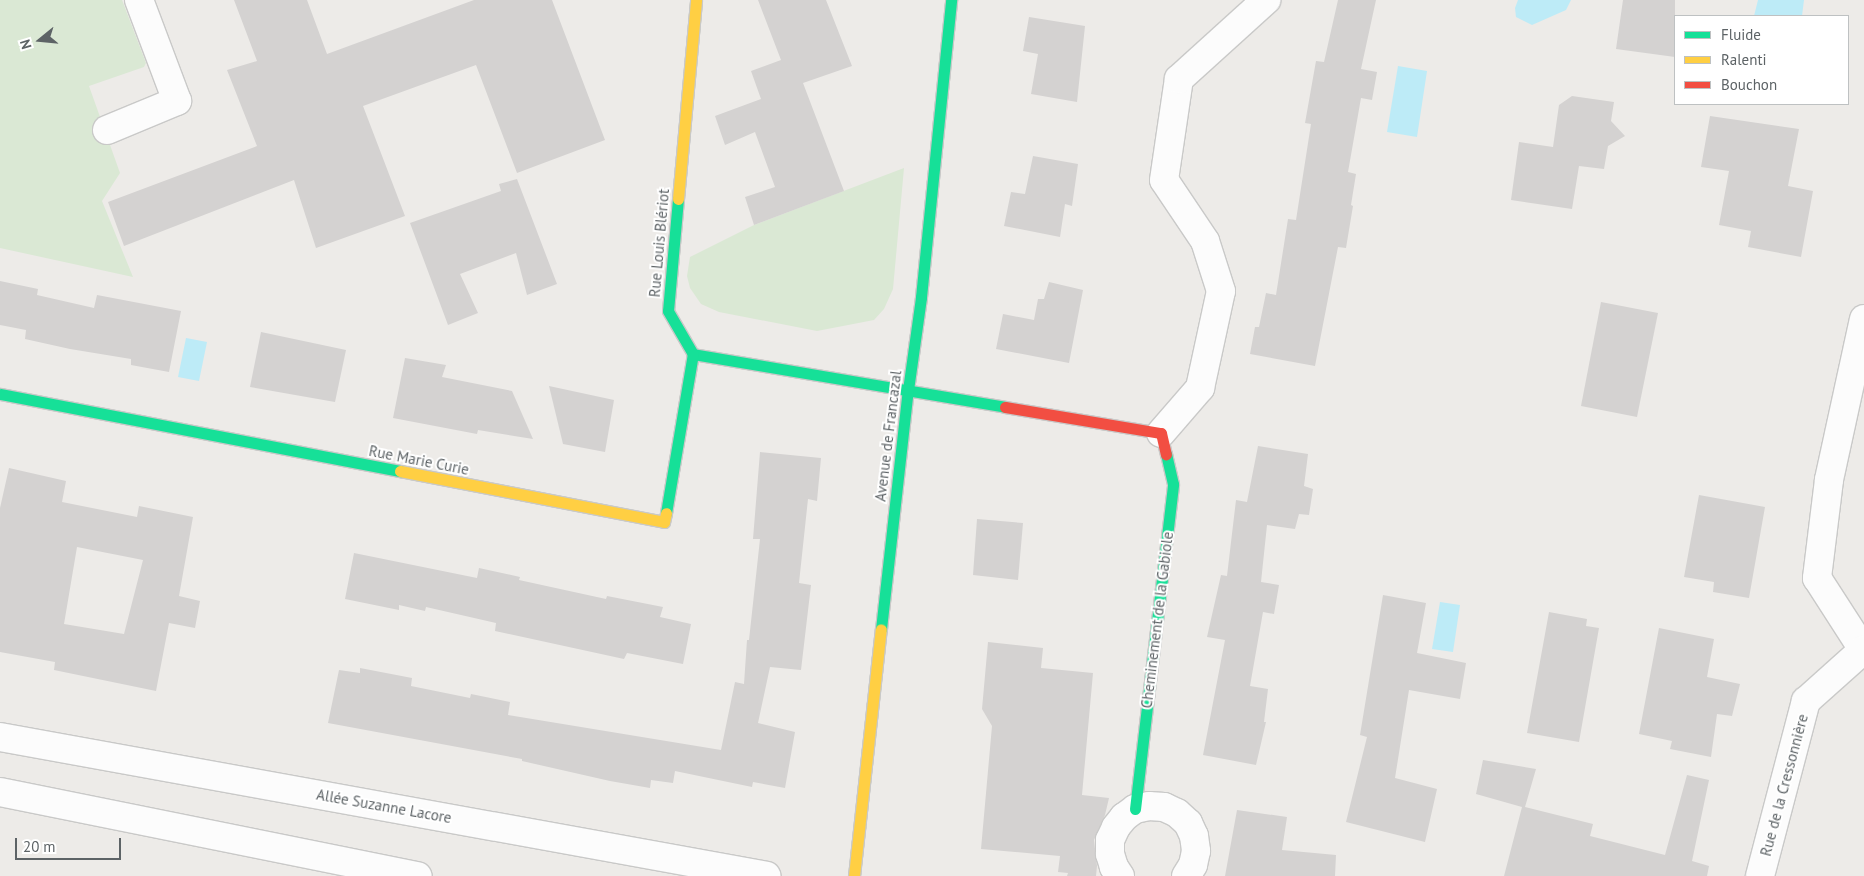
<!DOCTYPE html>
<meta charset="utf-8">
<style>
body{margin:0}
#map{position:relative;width:1864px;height:876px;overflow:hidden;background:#edebe8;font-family:"PT Sans",sans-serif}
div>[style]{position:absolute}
.green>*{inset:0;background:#dae8d4}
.water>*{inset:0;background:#bdebf7}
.building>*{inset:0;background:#d4d2d1}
.roads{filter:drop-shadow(1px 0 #c9c9c8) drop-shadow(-1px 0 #c9c9c8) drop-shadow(0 1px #c9c9c8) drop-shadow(0 -1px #c9c9c8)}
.street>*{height:28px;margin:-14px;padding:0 14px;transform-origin:14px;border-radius:14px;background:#fcfcfc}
.fast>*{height:11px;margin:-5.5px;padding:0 5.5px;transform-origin:5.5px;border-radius:5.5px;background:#16e098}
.slow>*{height:11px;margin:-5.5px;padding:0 5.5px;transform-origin:5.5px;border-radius:5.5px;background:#ffcf43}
.jam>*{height:11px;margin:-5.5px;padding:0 5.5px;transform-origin:5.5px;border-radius:5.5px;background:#f24e42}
span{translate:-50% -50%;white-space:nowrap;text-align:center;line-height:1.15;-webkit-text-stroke:4px #fff;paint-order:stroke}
.street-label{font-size:15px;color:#5d6366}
.legend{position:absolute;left:1674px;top:15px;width:175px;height:90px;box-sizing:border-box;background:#fff;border:1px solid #bec1c2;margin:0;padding:6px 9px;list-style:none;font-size:15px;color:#5d6366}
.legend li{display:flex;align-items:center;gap:10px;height:25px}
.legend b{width:25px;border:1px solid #bec1c2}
.north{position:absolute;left:15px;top:15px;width:50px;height:50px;-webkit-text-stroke:4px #fff;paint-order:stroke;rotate:253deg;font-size:14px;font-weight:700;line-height:20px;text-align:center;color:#5d6366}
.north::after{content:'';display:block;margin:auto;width:18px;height:22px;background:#5d6366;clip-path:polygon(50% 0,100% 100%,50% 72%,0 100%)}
.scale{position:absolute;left:15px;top:838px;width:106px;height:22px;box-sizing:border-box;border:2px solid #5d6366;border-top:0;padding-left:6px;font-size:15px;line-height:18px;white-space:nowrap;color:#5d6366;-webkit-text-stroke:4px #fff;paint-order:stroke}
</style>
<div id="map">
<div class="green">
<i style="clip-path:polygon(0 0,122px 0,146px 63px,144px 67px,89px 86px,120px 173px,102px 201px,133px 277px,0 248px)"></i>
<i style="clip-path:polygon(904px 168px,893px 289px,884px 309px,874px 320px,817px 331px,719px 312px,701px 304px,690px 288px,687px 276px,690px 257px,754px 225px)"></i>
</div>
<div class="water">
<i style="clip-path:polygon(1518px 0,1571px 0,1566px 10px,1532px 25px,1516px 17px,1515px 8px)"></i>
<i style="clip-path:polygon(1758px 0,1804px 0,1802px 16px,1754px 16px)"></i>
<i style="clip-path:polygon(1398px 66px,1427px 71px,1417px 137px,1387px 132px)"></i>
<i style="clip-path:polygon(186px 338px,207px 342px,199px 381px,178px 377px)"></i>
<i style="clip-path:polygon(1440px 602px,1460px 605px,1453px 652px,1432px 649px)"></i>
</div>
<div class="building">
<i style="clip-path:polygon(234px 0,307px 0,327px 54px,474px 0,552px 0,605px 140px,517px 173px,476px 65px,363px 106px,405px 216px,316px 248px,294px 180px,124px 246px,108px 202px,257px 146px,227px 70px,257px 61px)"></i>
<i style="clip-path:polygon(758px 0,826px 0,852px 66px,803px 83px,844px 191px,754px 225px,745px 197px,775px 187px,755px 132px,725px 145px,715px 116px,761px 99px,751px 71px,781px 60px)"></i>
<i style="clip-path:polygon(1338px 0,1376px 0,1361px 69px,1377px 72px,1372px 100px,1361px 98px,1348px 172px,1356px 174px,1351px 205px,1353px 206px,1346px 248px,1338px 247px,1315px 366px,1250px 354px,1255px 327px,1259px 327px,1266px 293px,1276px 295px,1288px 219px,1296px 220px,1311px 124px,1305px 123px,1316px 61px,1324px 62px)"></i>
<i style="clip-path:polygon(1623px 0,1675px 0,1675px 57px,1616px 49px)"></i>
<i style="clip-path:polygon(1029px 17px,1085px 26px,1077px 102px,1031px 94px,1038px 54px,1023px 51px)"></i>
<i style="clip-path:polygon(1572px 96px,1614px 102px,1611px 121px,1625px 136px,1608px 146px,1604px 169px,1579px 166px,1572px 209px,1511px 200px,1519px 142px,1553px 147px,1559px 105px)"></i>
<i style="clip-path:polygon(1710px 116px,1799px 129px,1788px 186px,1813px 191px,1801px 257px,1748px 247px,1751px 231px,1719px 225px,1729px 171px,1701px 167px)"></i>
<i style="clip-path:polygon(1033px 156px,1078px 164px,1072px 206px,1065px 204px,1060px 237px,1004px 226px,1011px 192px,1025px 194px)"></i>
<i style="clip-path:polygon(517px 179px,557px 284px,527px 295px,516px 253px,460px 274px,478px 313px,448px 325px,410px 223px,501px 191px,499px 184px)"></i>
<i style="clip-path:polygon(0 281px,38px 289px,37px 295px,94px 308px,97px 295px,181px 311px,169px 372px,131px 365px,131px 359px,70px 349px,25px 339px,26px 330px,0 325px)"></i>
<i style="clip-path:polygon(1049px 282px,1083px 290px,1069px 363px,996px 349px,1003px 314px,1034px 320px,1038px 299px,1044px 299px)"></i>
<i style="clip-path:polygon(1601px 302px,1658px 313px,1637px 417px,1581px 406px)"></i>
<i style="clip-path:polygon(261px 332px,346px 350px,335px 402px,250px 387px)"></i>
<i style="clip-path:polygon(405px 358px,446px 365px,442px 377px,512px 391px,533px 439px,478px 430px,477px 434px,393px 418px)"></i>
<i style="clip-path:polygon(549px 386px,614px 400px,605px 452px,563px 444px)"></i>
<i style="clip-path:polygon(1258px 446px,1308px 454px,1304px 486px,1313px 489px,1309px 515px,1299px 514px,1295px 529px,1267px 525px,1261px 582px,1279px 585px,1274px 614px,1263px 612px,1250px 686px,1268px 689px,1264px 722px,1266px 722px,1256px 765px,1203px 755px,1225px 640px,1207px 637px,1221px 575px,1227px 576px,1236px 500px,1247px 502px)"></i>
<i style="clip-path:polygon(760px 452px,821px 458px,817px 501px,808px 499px,799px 583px,811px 585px,801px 670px,770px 667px,758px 723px,795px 732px,785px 788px,753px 782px,752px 787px,675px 771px,673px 783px,651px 780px,650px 788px,610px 781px,522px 761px,522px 759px,328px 723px,339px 670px,360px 673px,360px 668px,412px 678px,411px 686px,470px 698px,471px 694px,510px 702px,508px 715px,721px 750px,735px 682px,744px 684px,747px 640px,749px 640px,760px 539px,753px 539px)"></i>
<i style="clip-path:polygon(evenodd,9px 468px,66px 481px,62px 502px,137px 517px,139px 506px,193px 517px,179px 596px,200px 601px,195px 628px,169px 623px,156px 691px,54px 670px,55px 662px,0 652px,0 508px,9px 468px,77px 547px,143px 560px,124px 634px,64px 624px,77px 547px)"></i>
<i style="clip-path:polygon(1699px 495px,1765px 507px,1749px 598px,1713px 592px,1714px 582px,1684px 577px)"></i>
<i style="clip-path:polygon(977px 519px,1023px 523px,1018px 580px,973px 575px)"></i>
<i style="clip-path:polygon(354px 553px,477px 578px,479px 568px,520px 577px,519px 580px,606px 599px,607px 596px,663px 607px,660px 617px,691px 624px,683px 664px,627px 653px,624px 659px,495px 631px,496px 623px,426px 607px,425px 611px,399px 605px,399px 610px,345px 599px)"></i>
<i style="clip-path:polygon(1383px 595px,1426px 603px,1417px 653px,1466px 663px,1460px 699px,1409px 690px,1395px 778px,1437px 789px,1425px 842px,1346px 822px,1367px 737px,1360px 735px)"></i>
<i style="clip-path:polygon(1549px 612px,1587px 619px,1586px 626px,1599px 628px,1579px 742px,1527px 733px)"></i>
<i style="clip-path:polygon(1659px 628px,1714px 639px,1707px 677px,1740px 684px,1732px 716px,1717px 714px,1711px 757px,1670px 749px,1672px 741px,1639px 734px)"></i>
<i style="clip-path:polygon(988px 642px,1043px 648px,1041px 668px,1093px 673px,1082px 795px,1109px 798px,1105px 815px,1094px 840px,1097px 866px,1096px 876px,1067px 876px,1068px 873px,1058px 872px,1060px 856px,981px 849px,992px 726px,982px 709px)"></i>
<i style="clip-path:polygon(1483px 760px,1536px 769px,1525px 807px,1593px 824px,1590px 836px,1665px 855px,1687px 775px,1709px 780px,1692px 861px,1709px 866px,1707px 876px,1504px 876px,1522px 807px,1476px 794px)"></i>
<i style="clip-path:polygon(1237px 810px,1287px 817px,1282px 850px,1336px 855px,1335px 876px,1225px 876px)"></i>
</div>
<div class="roads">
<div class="street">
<i style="left:107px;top:130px;width:76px;rotate:-22.5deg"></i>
<i style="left:177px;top:101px;width:108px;rotate:-110.6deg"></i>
<i style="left:1864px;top:319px;width:165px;rotate:102.3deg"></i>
<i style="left:1829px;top:480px;width:99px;rotate:97deg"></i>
<i style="left:1817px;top:578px;width:87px;rotate:57.2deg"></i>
<i style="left:1161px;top:433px;width:60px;rotate:-49.1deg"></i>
<i style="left:1200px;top:388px;width:99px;rotate:-77.8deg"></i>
<i style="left:1221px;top:291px;width:52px;rotate:-107.7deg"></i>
<i style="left:1205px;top:241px;width:73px;rotate:-123.9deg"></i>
<i style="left:1164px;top:180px;width:102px;rotate:-81.6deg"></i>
<i style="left:1179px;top:79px;width:118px;rotate:-42.2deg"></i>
<i style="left:0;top:737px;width:779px;rotate:10.27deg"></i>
<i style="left:0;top:792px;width:426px;rotate:11.4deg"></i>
<i style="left:1120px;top:876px;width:11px;rotate:-124deg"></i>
<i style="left:1114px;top:867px;width:14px;rotate:-107deg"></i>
<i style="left:1110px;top:854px;width:14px;rotate:-90deg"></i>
<i style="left:1110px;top:840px;width:14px;rotate:-65deg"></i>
<i style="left:1116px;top:827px;width:13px;rotate:-51deg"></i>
<i style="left:1124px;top:817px;width:14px;rotate:-36deg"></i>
<i style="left:1135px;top:809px;width:14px;rotate:-12deg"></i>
<i style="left:1149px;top:806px;width:15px;rotate:4deg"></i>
<i style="left:1164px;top:807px;width:14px;rotate:25deg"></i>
<i style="left:1177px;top:813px;width:15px;rotate:42deg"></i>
<i style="left:1188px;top:823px;width:14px;rotate:65deg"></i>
<i style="left:1194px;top:836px;width:15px;rotate:82deg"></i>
<i style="left:1196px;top:851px;width:14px;rotate:102deg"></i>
<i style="left:1193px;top:865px;width:13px;rotate:122deg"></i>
<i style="left:1760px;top:876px;width:181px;rotate:-75.3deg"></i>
<i style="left:1806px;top:701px;width:76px;rotate:-41.8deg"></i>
</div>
<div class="fast">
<i style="left:678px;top:199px;width:112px;rotate:95.1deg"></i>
<i style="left:668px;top:311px;width:50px;rotate:59.8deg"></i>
<i style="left:693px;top:354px;width:316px;rotate:9.6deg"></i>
<i style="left:0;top:394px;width:407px;rotate:10.9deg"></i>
<i style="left:666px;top:513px;width:161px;rotate:-80.4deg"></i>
<i style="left:881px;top:629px;width:241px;rotate:-83.6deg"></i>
<i style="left:908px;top:390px;width:94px;rotate:-82deg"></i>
<i style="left:921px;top:297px;width:299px;rotate:-84.2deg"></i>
<i style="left:1135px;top:809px;width:327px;rotate:-83.3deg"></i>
<i style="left:1173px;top:484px;width:31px;rotate:-103deg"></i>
</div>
<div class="slow">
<i style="left:678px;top:199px;width:200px;rotate:-84.8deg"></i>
<i style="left:400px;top:471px;width:269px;rotate:10.9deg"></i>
<i style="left:664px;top:522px;width:9px;rotate:-77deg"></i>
<i style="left:854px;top:876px;width:248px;rotate:-83.8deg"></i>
</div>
<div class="jam">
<i style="left:1005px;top:407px;width:158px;rotate:9.5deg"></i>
<i style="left:1161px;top:433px;width:22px;rotate:77deg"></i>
</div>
</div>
<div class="street-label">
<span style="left:659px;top:243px;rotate:-85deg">Rue Louis Blériot</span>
<span style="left:888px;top:436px;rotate:-83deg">Avenue de Francazal</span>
<span style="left:419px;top:460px;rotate:11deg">Rue Marie Curie</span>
<span style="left:1157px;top:620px;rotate:-83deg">Cheminement de la Gabiole</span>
<span style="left:1784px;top:785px;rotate:-75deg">Rue de la Cressonnière</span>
<span style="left:384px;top:806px;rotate:10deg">Allée Suzanne Lacore</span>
</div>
<ul class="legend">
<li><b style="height:6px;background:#16e098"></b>Fluide</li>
<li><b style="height:6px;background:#ffcf43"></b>Ralenti</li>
<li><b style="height:6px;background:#f24e42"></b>Bouchon</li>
</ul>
<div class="north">N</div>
<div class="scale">20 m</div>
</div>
